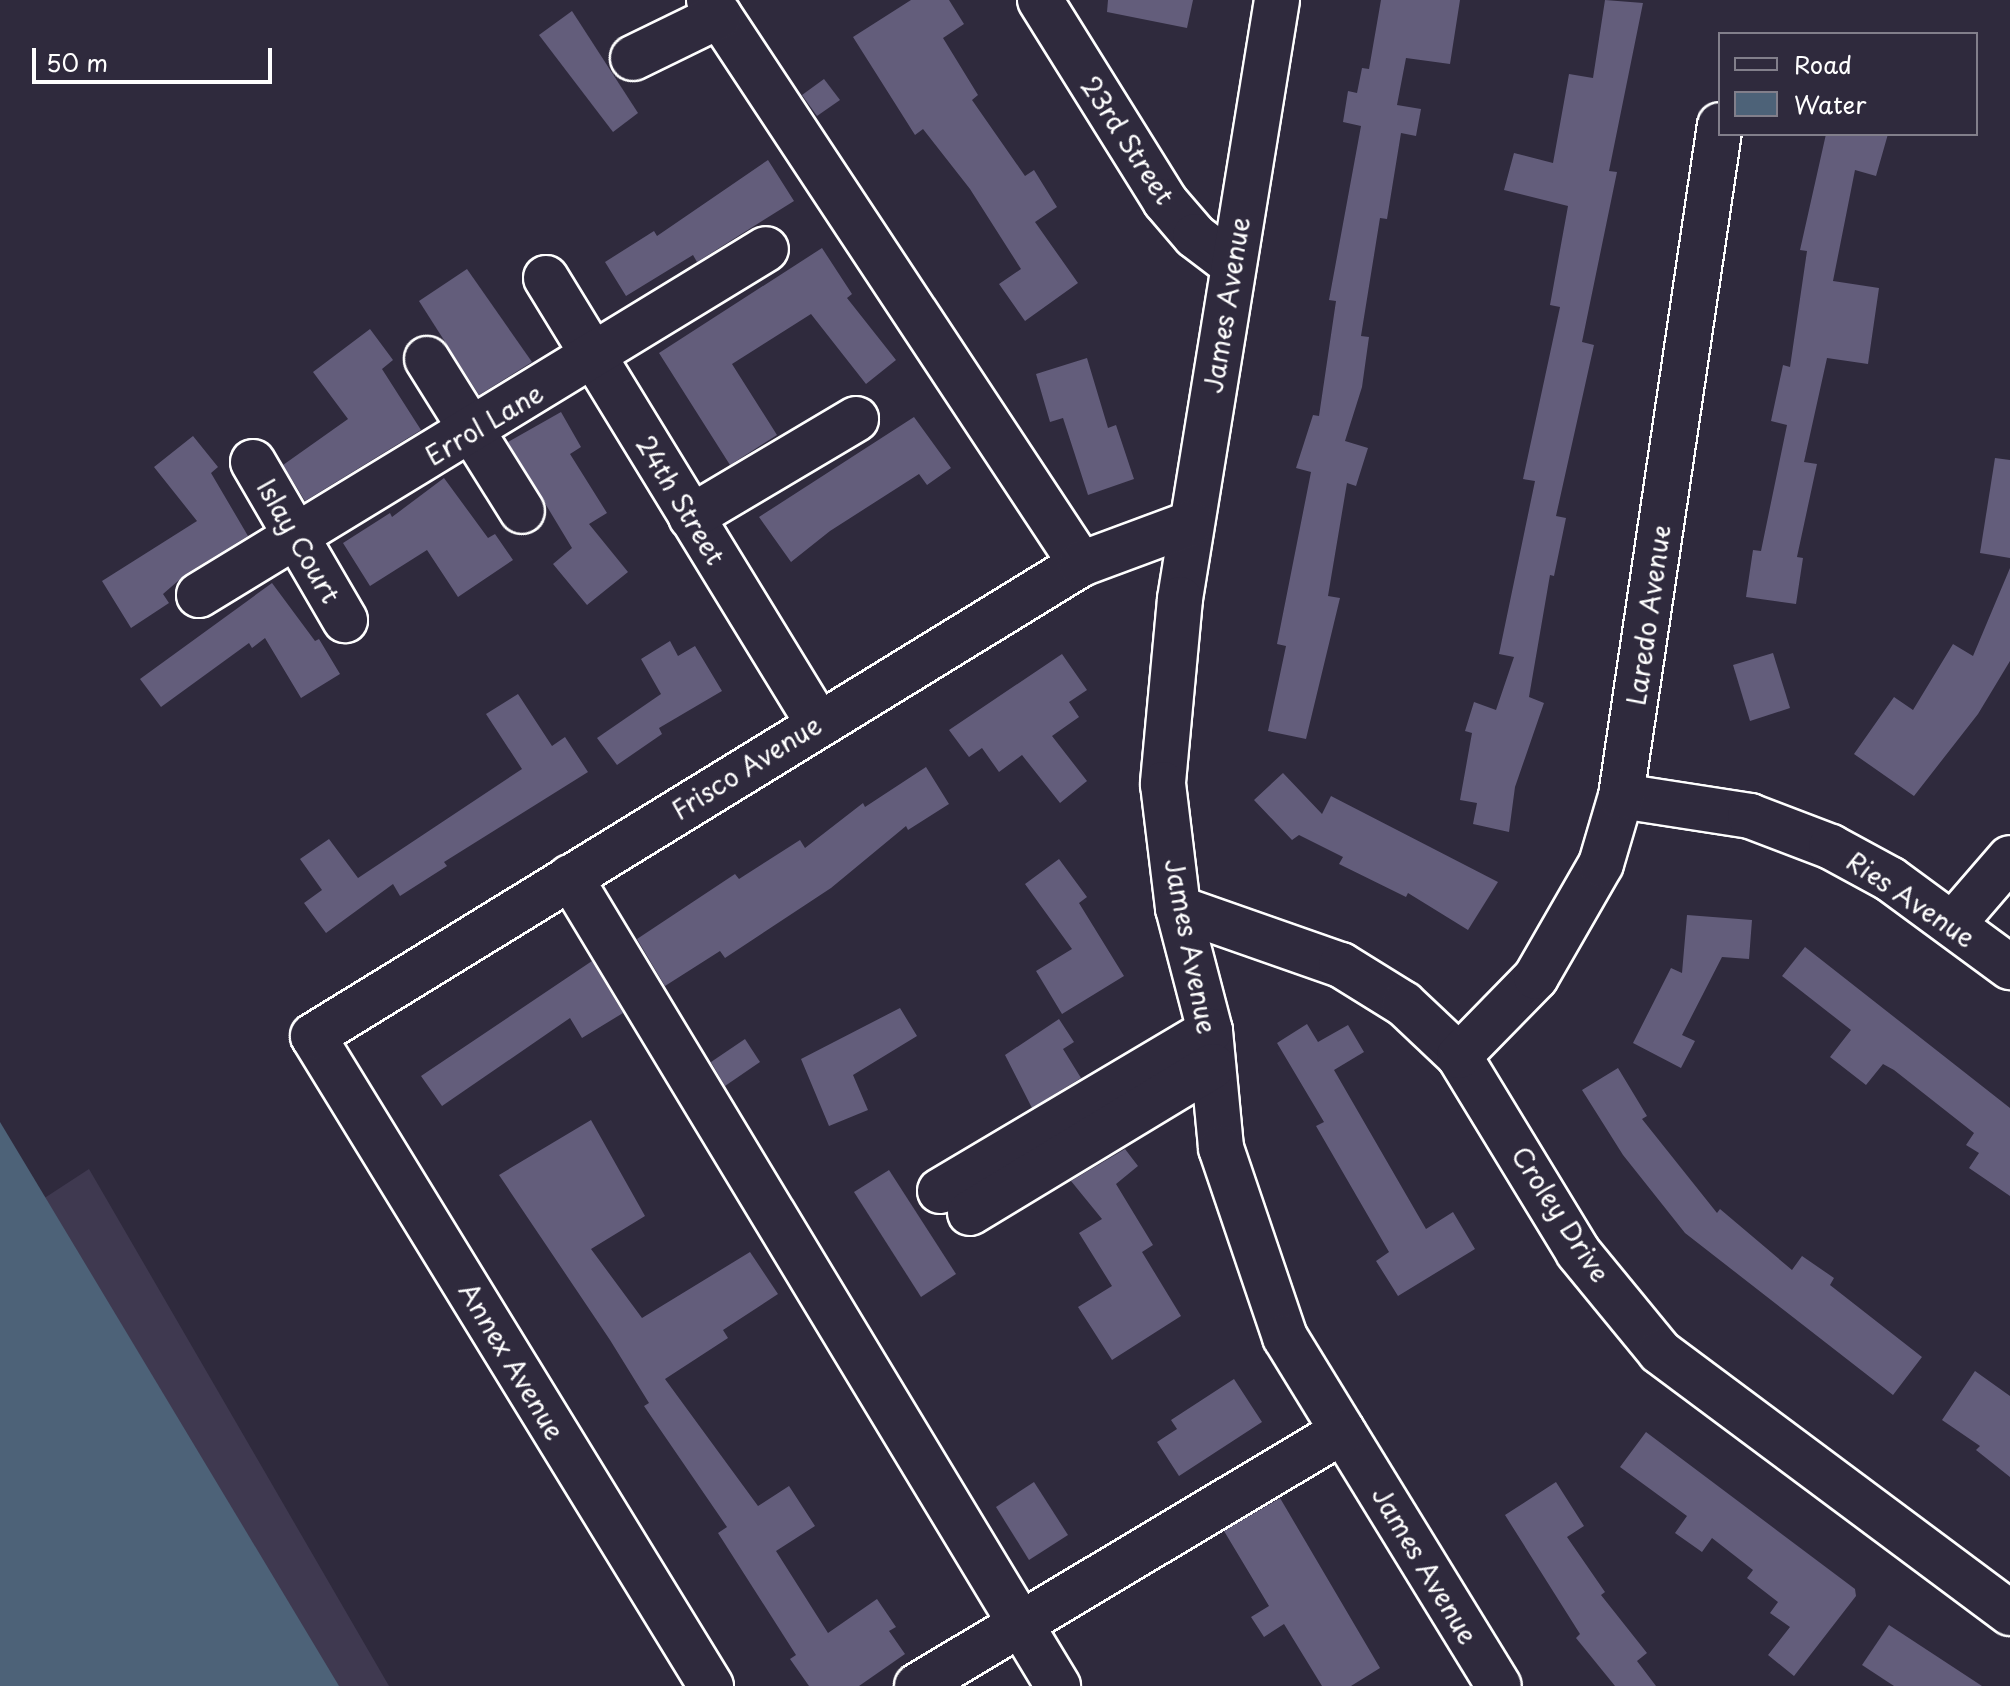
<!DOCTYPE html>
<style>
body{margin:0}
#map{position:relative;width:2010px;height:1686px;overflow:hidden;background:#2f2a3d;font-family:"Playpen Sans",sans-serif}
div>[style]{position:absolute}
.built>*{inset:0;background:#3f3950}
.water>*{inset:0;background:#4d6278}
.building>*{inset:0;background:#635d7b}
.roads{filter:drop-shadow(2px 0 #fff) drop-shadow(-2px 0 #fff) drop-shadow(0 2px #fff) drop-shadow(0 -2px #fff)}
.minor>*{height:44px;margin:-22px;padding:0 22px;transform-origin:22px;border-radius:22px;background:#2f2a3d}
span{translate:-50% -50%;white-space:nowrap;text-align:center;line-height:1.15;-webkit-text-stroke:6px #2f2a3d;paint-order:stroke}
.street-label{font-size:26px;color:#fff}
.legend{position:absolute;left:1718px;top:32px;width:260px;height:104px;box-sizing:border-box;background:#2f2a3d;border:2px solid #827f8b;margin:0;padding:10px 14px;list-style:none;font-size:24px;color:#fff}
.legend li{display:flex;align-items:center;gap:16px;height:40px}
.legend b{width:40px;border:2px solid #827f8b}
.scale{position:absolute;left:32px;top:48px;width:240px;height:36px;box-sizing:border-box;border:4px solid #fff;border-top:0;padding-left:10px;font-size:24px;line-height:28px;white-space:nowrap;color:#fff;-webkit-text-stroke:6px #2f2a3d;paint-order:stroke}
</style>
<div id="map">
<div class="built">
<i style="clip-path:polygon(89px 1169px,389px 1686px,67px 1686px,0 1227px)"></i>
</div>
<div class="water">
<i style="clip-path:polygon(0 1122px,339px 1686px,0 1686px)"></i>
</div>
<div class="building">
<i style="clip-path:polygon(911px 0,949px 0,964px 24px,943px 38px,978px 95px,972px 100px,1025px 176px,1034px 170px,1057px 207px,1035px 222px,1078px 283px,1025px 321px,999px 284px,1021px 269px,970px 189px,923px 129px,915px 135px,853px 37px)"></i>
<i style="clip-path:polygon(1108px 0,1193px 0,1187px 28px,1107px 12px)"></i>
<i style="clip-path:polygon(1381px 0,1460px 0,1450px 64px,1406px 58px,1397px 105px,1421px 109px,1416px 136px,1401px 133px,1387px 219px,1380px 218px,1361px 336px,1369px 337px,1362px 387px,1345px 441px,1368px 448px,1356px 486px,1347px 483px,1328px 596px,1340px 598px,1306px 739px,1268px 731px,1286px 646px,1277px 644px,1311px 472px,1296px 468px,1313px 415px,1319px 416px,1336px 301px,1329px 300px,1361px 126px,1343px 122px,1348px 91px,1357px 93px,1362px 68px,1369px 69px)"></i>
<i style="clip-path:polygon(1605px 0,1643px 3px,1609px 171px,1617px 172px,1582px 342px,1594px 345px,1556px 516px,1566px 518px,1554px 576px,1550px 575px,1529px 697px,1544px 703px,1515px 787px,1509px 832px,1473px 824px,1477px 803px,1460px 800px,1472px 733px,1465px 731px,1474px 702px,1496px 710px,1514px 657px,1499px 654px,1535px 481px,1523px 479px,1560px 307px,1550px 305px,1568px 206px,1504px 190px,1514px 153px,1553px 163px,1569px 74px,1593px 78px)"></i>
<i style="clip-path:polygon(572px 11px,638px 113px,613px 132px,539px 35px)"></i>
<i style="clip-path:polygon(824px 79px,840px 100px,817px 116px,802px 95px)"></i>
<i style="clip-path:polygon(1826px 134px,1888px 134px,1876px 176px,1855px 170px,1833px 281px,1879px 288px,1868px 364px,1827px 358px,1804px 462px,1817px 464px,1797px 557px,1803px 558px,1796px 604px,1746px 597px,1753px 550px,1761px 551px,1787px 425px,1771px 421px,1783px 365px,1790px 367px,1807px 251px,1800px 250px)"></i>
<i style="clip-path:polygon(768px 160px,794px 201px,697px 262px,693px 255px,626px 296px,605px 262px,654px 231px,657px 236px)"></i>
<i style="clip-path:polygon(822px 248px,852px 294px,847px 298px,896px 360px,866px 384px,811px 314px,732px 364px,777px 435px,730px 465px,659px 353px)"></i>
<i style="clip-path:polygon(467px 269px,532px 362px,479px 395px,419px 301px)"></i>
<i style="clip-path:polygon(370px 329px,393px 360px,382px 369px,421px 430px,305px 501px,283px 465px,348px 419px,313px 372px)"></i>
<i style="clip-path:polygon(1087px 358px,1108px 428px,1116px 425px,1134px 479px,1088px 495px,1063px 418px,1050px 422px,1036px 374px)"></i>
<i style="clip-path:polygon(561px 412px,581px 447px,570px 454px,607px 513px,589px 524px,628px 572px,587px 605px,553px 564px,572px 548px,508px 442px)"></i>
<i style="clip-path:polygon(914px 417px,951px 468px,927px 485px,919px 474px,830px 531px,791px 562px,759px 517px)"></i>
<i style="clip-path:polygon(193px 436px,218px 467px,211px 473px,248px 536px,186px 574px,163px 594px,169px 603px,131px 628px,102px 581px,197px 521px,154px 467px)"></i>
<i style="clip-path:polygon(1995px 458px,2010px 460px,2010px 558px,1980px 553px)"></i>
<i style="clip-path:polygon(444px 478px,488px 538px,495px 534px,513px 560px,458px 597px,427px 550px,370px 586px,343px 543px,390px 513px,392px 517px)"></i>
<i style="clip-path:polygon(2010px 568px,2010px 661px,1978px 714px,1914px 796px,1854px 754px,1894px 697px,1913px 710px,1953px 644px,1973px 656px)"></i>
<i style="clip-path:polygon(272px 583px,315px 641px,319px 639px,340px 674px,301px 698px,265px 638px,252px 648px,249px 643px,161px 707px,140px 679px)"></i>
<i style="clip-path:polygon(670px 641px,678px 656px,695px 646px,722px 691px,659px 728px,662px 734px,617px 765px,597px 738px,661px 694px,641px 659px)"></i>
<i style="clip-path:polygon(1773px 653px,1790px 708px,1750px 721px,1733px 665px)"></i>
<i style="clip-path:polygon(1062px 654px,1087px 690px,1069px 702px,1079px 717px,1052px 736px,1087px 781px,1060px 803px,1022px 755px,999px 772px,982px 748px,969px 757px,949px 730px)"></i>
<i style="clip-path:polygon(518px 694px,552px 746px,565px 737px,588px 772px,444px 862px,447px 866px,400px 896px,393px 884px,326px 933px,304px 903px,322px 890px,300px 859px,329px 839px,358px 878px,522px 769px,486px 714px)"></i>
<i style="clip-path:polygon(926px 767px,949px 804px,908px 830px,906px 826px,831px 888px,725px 958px,720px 951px,665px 986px,637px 939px,735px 874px,739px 879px,800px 840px,805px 848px,863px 803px,865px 807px)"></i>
<i style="clip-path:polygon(1283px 773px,1322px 814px,1331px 796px,1498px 882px,1468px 930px,1408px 893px,1406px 897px,1339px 864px,1343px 857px,1299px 835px,1292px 840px,1254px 800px)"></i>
<i style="clip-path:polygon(1059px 859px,1087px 897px,1079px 903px,1124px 976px,1062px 1014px,1036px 971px,1072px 949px,1025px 884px)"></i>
<i style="clip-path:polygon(1687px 915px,1752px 920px,1749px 959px,1722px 957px,1682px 1035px,1695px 1041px,1681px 1068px,1633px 1043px,1671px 968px,1682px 973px)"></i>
<i style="clip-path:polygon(1805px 947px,2010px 1108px,2010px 1196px,1969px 1168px,1979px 1153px,1966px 1145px,1974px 1133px,1894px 1070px,1883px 1064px,1866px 1085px,1830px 1057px,1851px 1030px,1782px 976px)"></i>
<i style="clip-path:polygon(592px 961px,623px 1013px,582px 1038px,570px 1018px,442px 1106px,421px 1076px)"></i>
<i style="clip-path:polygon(900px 1008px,917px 1036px,853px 1075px,868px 1110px,829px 1126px,801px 1059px)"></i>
<i style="clip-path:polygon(1059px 1019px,1074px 1042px,1063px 1049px,1081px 1078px,1032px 1108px,1005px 1055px)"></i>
<i style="clip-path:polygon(1307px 1024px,1318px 1042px,1348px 1025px,1364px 1052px,1334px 1070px,1426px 1229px,1453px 1212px,1475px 1249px,1398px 1296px,1376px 1261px,1389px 1252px,1316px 1126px,1324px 1122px,1277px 1043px)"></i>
<i style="clip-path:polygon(745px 1039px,760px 1062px,725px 1086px,711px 1062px)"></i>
<i style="clip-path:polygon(1618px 1068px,1647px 1116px,1642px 1119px,1717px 1213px,1720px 1209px,1792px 1270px,1802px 1256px,1834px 1278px,1830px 1285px,1922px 1357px,1893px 1395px,1685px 1233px,1623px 1155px,1582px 1090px)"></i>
<i style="clip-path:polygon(591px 1120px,645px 1216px,591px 1249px,642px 1318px,750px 1252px,778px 1294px,723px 1330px,728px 1338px,665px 1379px,758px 1506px,789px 1486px,815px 1526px,776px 1551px,828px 1633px,877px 1599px,896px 1627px,889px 1631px,905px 1654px,859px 1686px,809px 1686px,790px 1659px,796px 1655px,718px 1533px,727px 1527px,644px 1406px,649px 1403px,610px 1340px,499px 1175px)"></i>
<i style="clip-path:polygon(1125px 1149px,1138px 1166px,1116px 1184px,1153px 1245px,1142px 1252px,1181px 1316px,1112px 1360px,1078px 1307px,1112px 1286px,1079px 1233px,1102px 1219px,1071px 1181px)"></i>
<i style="clip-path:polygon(889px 1170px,956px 1274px,921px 1297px,854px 1192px)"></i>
<i style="clip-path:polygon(1975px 1371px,2010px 1396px,2010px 1477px,1976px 1450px,1980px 1446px,1942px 1420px)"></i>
<i style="clip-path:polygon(1234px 1379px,1262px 1422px,1179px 1476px,1157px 1442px,1177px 1429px,1171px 1420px)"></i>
<i style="clip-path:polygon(1646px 1432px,1855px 1589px,1856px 1596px,1794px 1676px,1768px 1655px,1790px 1627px,1770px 1613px,1778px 1602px,1747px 1578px,1753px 1570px,1712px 1538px,1702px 1552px,1675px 1533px,1687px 1516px,1620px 1467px)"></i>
<i style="clip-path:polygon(1034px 1482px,1068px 1535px,1029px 1560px,996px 1507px)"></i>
<i style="clip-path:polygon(1556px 1482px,1584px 1526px,1567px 1537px,1605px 1592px,1601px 1595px,1647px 1653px,1637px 1661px,1656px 1686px,1615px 1686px,1576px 1638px,1580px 1634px,1505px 1515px)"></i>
<i style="clip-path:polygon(1280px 1498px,1380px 1668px,1351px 1686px,1322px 1686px,1284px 1624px,1264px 1637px,1251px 1617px,1269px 1606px,1224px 1531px)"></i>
<i style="clip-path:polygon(1889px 1625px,1982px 1686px,1894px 1686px,1862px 1665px)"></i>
</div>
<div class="roads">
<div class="minor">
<i style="left:709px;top:0;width:676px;rotate:56.59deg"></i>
<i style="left:1040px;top:0;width:237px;rotate:58.1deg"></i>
<i style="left:1165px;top:201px;width:46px;rotate:49.4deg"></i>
<i style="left:1195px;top:236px;width:48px;rotate:37.3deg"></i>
<i style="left:1277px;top:0;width:607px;rotate:99.2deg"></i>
<i style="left:1180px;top:599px;width:186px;rotate:95.3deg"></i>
<i style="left:1163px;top:784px;width:125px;rotate:83.1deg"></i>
<i style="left:1178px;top:908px;width:127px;rotate:75.4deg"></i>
<i style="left:1210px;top:1031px;width:118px;rotate:84.6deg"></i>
<i style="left:1221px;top:1148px;width:200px;rotate:71.3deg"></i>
<i style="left:1285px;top:1337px;width:409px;rotate:58.5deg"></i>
<i style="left:633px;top:58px;width:96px;rotate:-26deg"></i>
<i style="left:546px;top:278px;width:522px;rotate:58.57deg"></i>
<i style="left:427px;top:359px;width:179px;rotate:58deg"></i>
<i style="left:253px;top:462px;width:183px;rotate:59.8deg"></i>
<i style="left:691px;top:517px;width:192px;rotate:-30.7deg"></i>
<i style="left:199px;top:595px;width:664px;rotate:-31.39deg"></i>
<i style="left:1621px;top:796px;width:131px;rotate:8.8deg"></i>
<i style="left:1750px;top:816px;width:87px;rotate:20.9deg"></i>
<i style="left:1831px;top:847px;width:67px;rotate:28.5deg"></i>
<i style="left:1890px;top:879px;width:149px;rotate:36.3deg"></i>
<i style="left:570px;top:877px;width:945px;rotate:58.9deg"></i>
<i style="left:1178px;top:908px;width:173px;rotate:19.3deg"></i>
<i style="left:1341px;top:965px;width:74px;rotate:31.8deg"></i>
<i style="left:1404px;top:1004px;width:76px;rotate:43.4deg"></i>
<i style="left:1459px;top:1056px;width:229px;rotate:58.7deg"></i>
<i style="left:1578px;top:1252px;width:129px;rotate:50.6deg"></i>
<i style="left:1660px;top:1352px;width:437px;rotate:36.7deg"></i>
<i style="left:1953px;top:924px;width:87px;rotate:-49.2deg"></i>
<i style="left:1459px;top:1056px;width:110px;rotate:-45.7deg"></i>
<i style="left:1536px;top:977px;width:130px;rotate:-60.1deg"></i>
<i style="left:1601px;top:864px;width:71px;rotate:-73.6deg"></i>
<i style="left:1621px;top:796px;width:678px;rotate:-81.61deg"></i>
<i style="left:940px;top:1191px;width:314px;rotate:-30.7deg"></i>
<i style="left:970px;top:1213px;width:284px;rotate:-31.2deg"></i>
<i style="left:711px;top:1686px;width:762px;rotate:-121.48deg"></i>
<i style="left:313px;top:1036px;width:901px;rotate:-31.57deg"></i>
<i style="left:1081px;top:564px;width:117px;rotate:-20.4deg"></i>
<i style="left:917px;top:1686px;width:496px;rotate:-30.9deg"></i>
</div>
</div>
<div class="street-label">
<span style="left:1128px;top:140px;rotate:57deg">23rd Street</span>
<span style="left:1226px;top:305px;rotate:-81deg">James Avenue</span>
<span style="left:484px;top:424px;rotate:-31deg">Errol Lane</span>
<span style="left:681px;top:500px;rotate:59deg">24th Street</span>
<span style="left:299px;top:541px;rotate:60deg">Islay Court</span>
<span style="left:1648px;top:615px;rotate:-82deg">Laredo Avenue</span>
<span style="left:746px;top:767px;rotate:-32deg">Frisco Avenue</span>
<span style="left:1911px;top:899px;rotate:34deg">Ries Avenue</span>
<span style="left:1191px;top:946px;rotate:79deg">James Avenue</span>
<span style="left:1561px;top:1214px;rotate:57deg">Croley Drive</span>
<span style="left:512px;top:1361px;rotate:59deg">Annex Avenue</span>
<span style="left:1425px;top:1565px;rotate:59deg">James Avenue</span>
</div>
<ul class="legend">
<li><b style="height:10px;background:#2f2a3d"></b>Road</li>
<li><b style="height:22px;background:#4d6278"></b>Water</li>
</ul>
<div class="scale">50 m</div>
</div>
